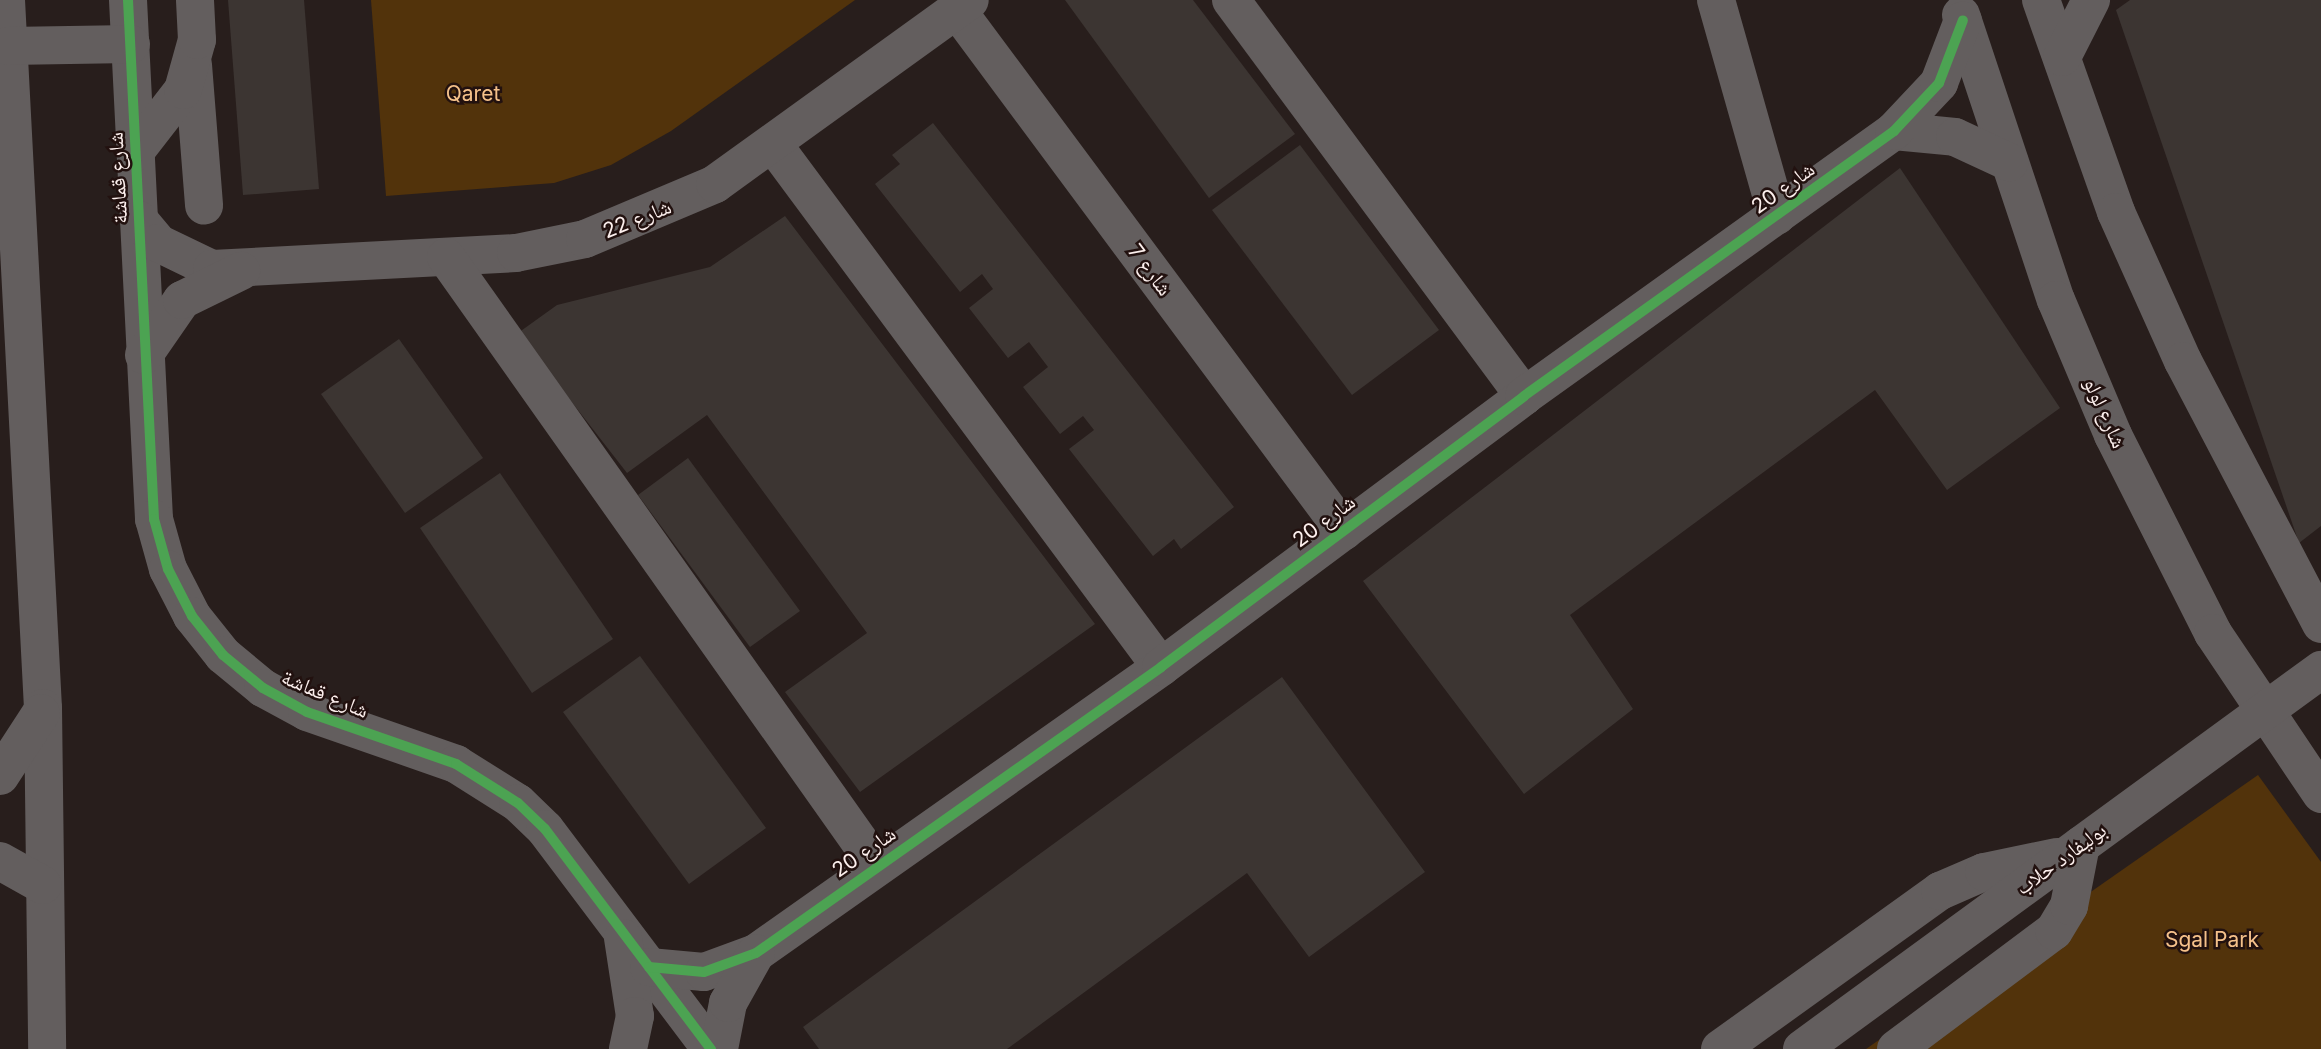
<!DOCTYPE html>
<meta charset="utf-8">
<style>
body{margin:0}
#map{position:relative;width:2321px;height:1049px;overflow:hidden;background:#281e1c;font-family:Inter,"Noto Naskh Arabic",sans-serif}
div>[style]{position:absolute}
.green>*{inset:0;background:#52330b}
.building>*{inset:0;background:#3c3532}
.minor>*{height:38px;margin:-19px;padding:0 19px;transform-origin:19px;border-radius:19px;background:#635e5e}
.cycleway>*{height:10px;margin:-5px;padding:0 5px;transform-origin:5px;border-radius:5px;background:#4ca352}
span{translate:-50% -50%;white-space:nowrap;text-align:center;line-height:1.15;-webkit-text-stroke:5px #22110f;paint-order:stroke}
.park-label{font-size:21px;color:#f5c18a}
.street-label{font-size:21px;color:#fcefed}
</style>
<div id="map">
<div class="green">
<i style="clip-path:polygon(371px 0,855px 0,671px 131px,611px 165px,554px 183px,386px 196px)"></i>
<i style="clip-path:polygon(2258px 775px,2321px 862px,2321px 1049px,1866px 1049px)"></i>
</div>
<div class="building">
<i style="clip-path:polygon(228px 0,304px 0,319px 189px,243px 195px)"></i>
<i style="clip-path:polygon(1065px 0,1193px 0,1295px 134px,1209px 198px)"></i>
<i style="clip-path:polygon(2130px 0,2321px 0,2321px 526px,2299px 543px,2116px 10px)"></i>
<i style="clip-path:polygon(933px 123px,1234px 507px,1181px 549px,1174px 539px,1153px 556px,1069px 449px,1094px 430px,1083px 416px,1060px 434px,1023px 387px,1048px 367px,1029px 342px,1008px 358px,969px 308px,993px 289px,982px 274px,960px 292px,875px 184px,900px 164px,892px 155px)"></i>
<i style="clip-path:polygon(1300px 145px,1439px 330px,1352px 395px,1212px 210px)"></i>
<i style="clip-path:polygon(1900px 168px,2060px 408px,1947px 490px,1875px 390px,1570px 615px,1633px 709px,1524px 794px,1363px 581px)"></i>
<i style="clip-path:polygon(785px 216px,1095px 624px,860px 792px,785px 692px,867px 633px,707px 415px,627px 473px,518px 333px,557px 305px,710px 267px)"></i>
<i style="clip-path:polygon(399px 339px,483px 458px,405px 513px,321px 394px)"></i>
<i style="clip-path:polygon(688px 458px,800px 611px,750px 647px,638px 495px)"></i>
<i style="clip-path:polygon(500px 473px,613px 639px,532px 693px,420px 528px)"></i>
<i style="clip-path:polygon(640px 656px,766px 828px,689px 884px,563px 712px)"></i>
<i style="clip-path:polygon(1282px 677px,1425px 872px,1309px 957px,1247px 873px,1007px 1049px,819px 1049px,803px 1027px)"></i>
</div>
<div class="minor">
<i style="left:6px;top:0;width:709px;rotate:87.01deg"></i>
<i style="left:43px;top:708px;width:341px;rotate:89.3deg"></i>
<i style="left:128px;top:0;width:520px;rotate:87.13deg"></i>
<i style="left:154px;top:519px;width:52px;rotate:74.4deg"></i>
<i style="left:168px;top:569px;width:53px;rotate:62.9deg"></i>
<i style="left:192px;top:616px;width:50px;rotate:51.5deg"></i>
<i style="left:223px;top:655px;width:52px;rotate:39.5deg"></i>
<i style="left:263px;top:688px;width:50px;rotate:28.6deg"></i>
<i style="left:307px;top:712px;width:158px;rotate:19.2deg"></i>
<i style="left:456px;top:764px;width:73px;rotate:32.2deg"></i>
<i style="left:518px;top:803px;width:37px;rotate:44deg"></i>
<i style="left:545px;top:829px;width:276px;rotate:53deg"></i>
<i style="left:1231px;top:0;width:493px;rotate:53.5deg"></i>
<i style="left:1716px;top:0;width:224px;rotate:74.2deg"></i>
<i style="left:2041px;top:0;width:225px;rotate:70.5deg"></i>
<i style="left:2116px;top:212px;width:163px;rotate:65.8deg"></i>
<i style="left:2183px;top:361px;width:297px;rotate:62.3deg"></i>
<i style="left:957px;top:10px;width:649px;rotate:53.39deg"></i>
<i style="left:1961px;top:15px;width:300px;rotate:71.6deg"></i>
<i style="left:2056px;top:300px;width:147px;rotate:67.1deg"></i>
<i style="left:2113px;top:435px;width:222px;rotate:63.2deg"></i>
<i style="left:2213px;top:633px;width:194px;rotate:56.1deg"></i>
<i style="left:8px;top:46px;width:123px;rotate:-0.9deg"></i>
<i style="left:2062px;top:57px;width:64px;rotate:-63deg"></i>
<i style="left:193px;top:65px;width:141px;rotate:85.5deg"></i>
<i style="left:1894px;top:131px;width:61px;rotate:5.6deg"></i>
<i style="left:1955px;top:137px;width:60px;rotate:24.8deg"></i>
<i style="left:773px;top:144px;width:651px;rotate:53.43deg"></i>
<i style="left:135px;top:152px;width:78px;rotate:-52.3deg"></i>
<i style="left:183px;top:90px;width:52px;rotate:-74.4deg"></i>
<i style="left:197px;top:40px;width:40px;rotate:-92.9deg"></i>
<i style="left:139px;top:220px;width:30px;rotate:50deg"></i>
<i style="left:158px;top:243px;width:60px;rotate:25.7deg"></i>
<i style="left:212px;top:269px;width:304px;rotate:-3deg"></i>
<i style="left:516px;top:253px;width:70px;rotate:-11.5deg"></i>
<i style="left:585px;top:239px;width:141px;rotate:-22.9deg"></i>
<i style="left:715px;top:184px;width:314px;rotate:-35.8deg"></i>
<i style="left:446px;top:257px;width:746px;rotate:54.71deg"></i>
<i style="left:144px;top:355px;width:67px;rotate:-55.4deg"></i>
<i style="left:182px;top:300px;width:66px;rotate:-26.2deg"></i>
<i style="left:0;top:776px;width:75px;rotate:-56.9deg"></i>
<i style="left:0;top:861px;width:49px;rotate:29.2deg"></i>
<i style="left:623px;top:938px;width:79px;rotate:81.3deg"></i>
<i style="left:635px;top:1016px;width:34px;rotate:102deg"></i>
<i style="left:649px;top:967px;width:55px;rotate:5.2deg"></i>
<i style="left:704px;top:972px;width:55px;rotate:-20.1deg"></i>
<i style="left:756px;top:953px;width:496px;rotate:-35.2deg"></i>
<i style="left:1161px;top:667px;width:453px;rotate:-36.7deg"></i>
<i style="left:1524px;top:396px;width:455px;rotate:-35.6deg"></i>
<i style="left:1894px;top:131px;width:66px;rotate:-46.8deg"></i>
<i style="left:1939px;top:83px;width:67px;rotate:-69.1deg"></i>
<i style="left:719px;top:1049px;width:47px;rotate:-78.9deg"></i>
<i style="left:728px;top:1003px;width:57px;rotate:-60.8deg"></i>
<i style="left:1720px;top:1049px;width:271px;rotate:-35.7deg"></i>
<i style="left:1940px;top:891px;width:48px;rotate:-23.4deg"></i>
<i style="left:1984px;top:872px;width:75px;rotate:-11.6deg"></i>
<i style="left:1802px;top:1049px;width:643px;rotate:-36.14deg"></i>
<i style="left:1896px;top:1049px;width:197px;rotate:-36.8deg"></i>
<i style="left:2054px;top:931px;width:29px;rotate:-59deg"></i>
<i style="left:2069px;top:906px;width:62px;rotate:-78.9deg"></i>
</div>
<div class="cycleway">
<i style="left:128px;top:0;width:520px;rotate:87.13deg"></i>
<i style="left:154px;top:519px;width:52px;rotate:74.4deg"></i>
<i style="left:168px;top:569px;width:53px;rotate:62.9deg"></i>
<i style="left:192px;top:616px;width:50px;rotate:51.5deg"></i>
<i style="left:223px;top:655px;width:52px;rotate:39.5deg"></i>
<i style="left:263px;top:688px;width:50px;rotate:28.6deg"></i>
<i style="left:307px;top:712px;width:158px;rotate:19.2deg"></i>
<i style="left:456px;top:764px;width:73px;rotate:32.2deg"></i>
<i style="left:518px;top:803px;width:37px;rotate:44deg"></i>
<i style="left:545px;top:829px;width:276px;rotate:53deg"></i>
<i style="left:649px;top:967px;width:55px;rotate:5.2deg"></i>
<i style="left:704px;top:972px;width:55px;rotate:-20.1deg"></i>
<i style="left:756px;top:953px;width:496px;rotate:-35.2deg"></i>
<i style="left:1161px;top:667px;width:453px;rotate:-36.7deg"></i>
<i style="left:1524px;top:396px;width:455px;rotate:-35.6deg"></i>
<i style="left:1894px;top:131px;width:66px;rotate:-46.8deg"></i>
<i style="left:1939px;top:83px;width:67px;rotate:-69.1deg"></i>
</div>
<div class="park-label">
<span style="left:473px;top:94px">Qaret</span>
<span style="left:2212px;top:940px">Sgal Park</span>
</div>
<div class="street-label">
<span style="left:118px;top:178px;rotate:-93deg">شارع قماشة</span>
<span style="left:1783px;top:188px;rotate:-36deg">شارع 20</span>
<span style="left:637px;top:219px;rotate:-22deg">شارع 22</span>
<span style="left:1150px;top:270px;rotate:53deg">شارع 7</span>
<span style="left:2105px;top:413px;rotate:66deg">شارع لولو</span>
<span style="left:1324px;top:521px;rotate:-37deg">شارع 20</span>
<span style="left:325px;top:694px;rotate:23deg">شارع قماشة</span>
<span style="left:864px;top:852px;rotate:-35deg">شارع 20</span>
<span style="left:2061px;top:859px;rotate:-36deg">بوليفارد حلاب</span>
</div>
</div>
